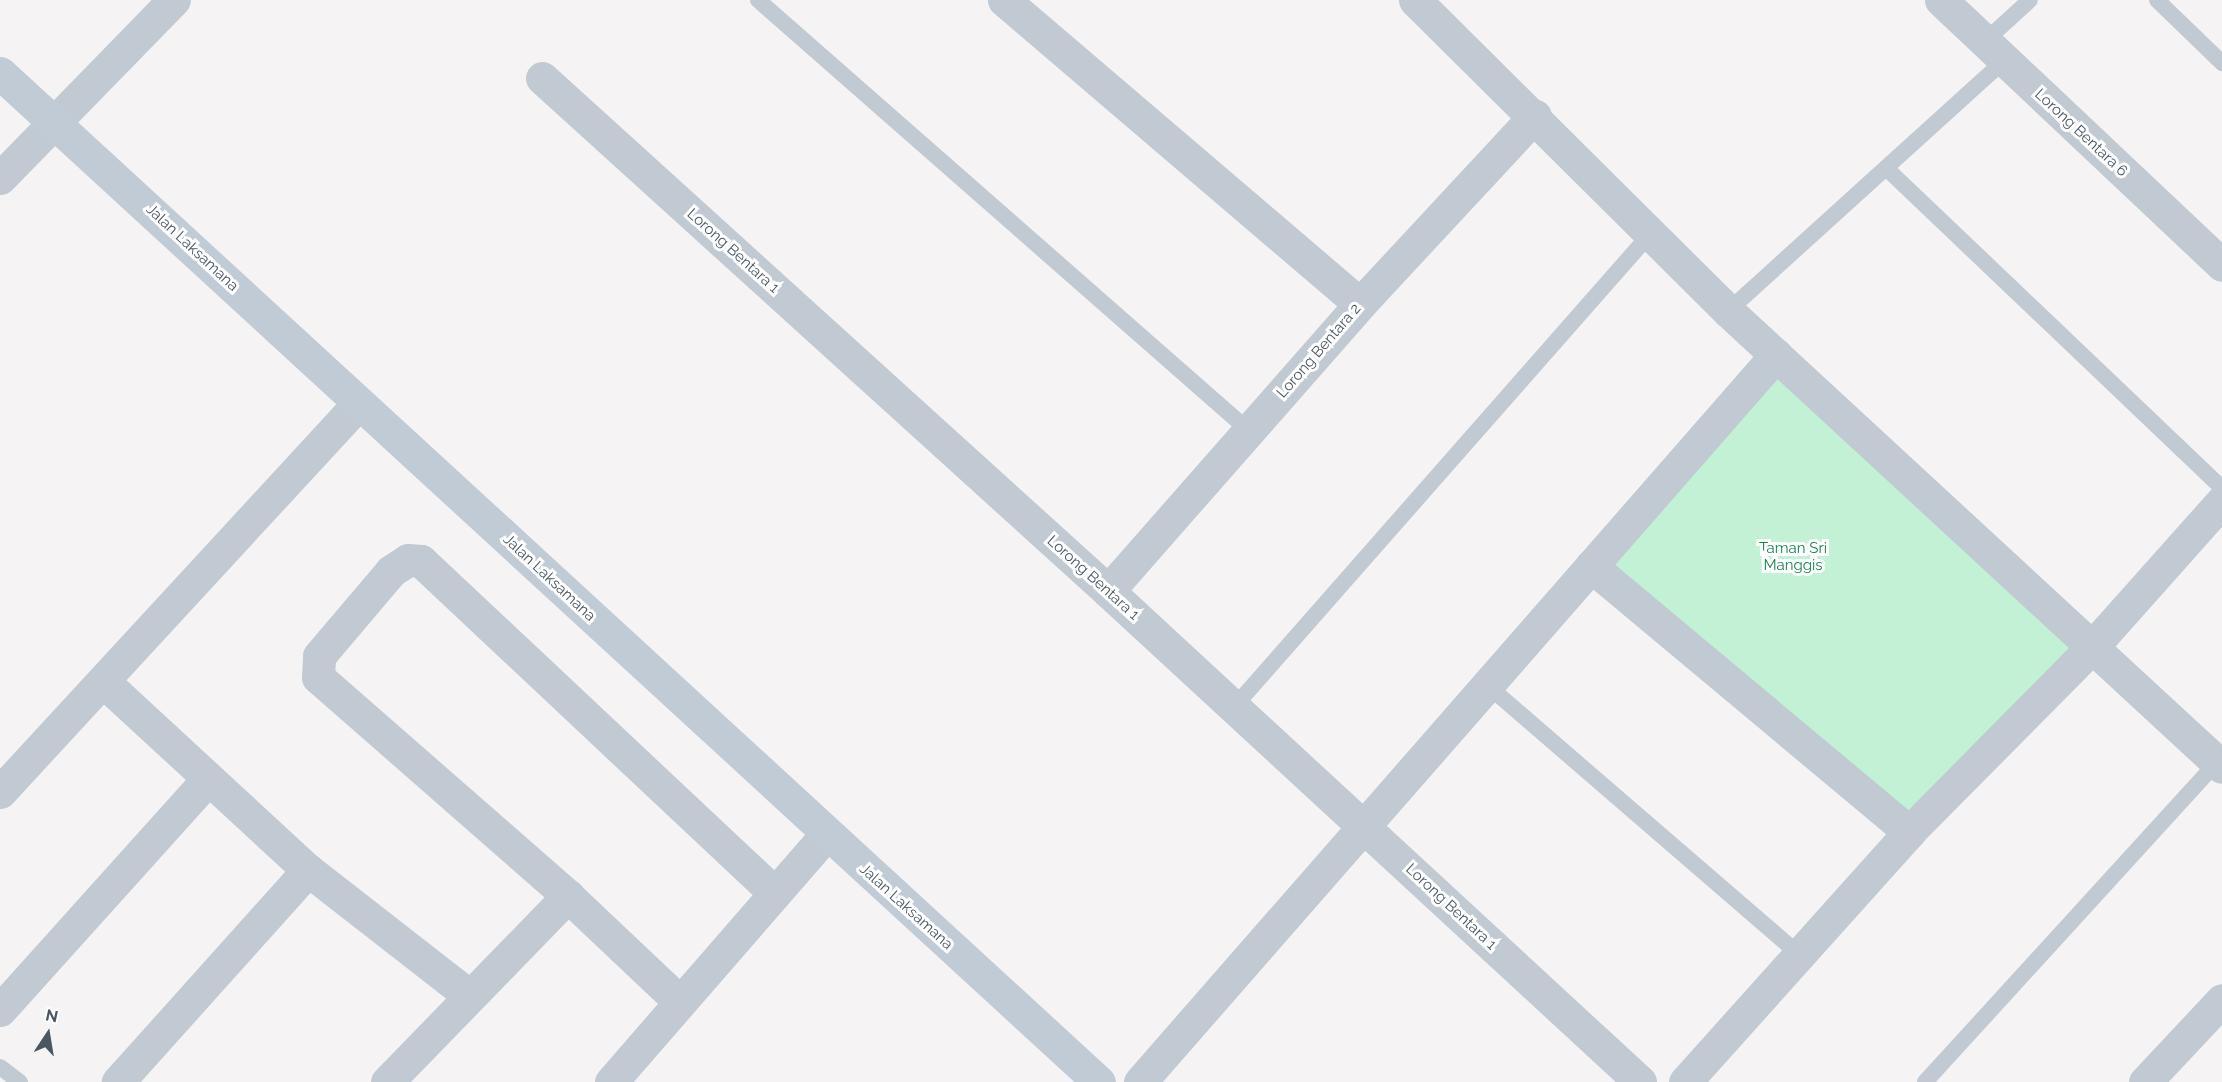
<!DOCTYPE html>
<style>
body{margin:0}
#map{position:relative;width:2222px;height:1082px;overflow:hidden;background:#f5f3f3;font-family:Raleway,sans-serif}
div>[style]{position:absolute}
.green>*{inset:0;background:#c3f1d5}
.lane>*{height:16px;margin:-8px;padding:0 8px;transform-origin:8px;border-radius:8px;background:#c1cad2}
.street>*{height:33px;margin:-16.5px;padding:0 16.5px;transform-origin:16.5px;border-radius:16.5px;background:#c1cad2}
.secondary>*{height:33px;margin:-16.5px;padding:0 16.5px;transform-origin:16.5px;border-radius:16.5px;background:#c1cbd6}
span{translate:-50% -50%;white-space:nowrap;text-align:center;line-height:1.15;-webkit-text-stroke:6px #fff;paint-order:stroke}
.street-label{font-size:15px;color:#4a5661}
.park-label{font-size:15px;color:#17864f}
.north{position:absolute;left:18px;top:1004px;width:60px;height:60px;-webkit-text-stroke:4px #fff;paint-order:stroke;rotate:12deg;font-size:16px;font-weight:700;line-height:24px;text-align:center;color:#4a5661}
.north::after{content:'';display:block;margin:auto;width:21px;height:27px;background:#4a5661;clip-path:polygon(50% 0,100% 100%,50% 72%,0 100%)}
</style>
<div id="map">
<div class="green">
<i style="clip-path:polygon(1776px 372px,2078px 646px,1907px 814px,1606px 565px)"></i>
</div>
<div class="lane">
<i style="left:758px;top:0;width:652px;rotate:41.27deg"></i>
<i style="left:2157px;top:0;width:91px;rotate:44.1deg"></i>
<i style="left:1984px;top:42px;width:62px;rotate:-42.4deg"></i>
<i style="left:1886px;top:168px;width:464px;rotate:43.6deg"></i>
<i style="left:1728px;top:311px;width:372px;rotate:-42.2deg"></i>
<i style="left:1487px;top:685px;width:412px;rotate:40.8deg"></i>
<i style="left:1234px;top:707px;width:631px;rotate:-48.66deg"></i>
<i style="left:0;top:1067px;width:25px;rotate:37deg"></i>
<i style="left:1925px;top:1082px;width:433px;rotate:-47.6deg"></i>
</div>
<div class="street">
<i style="left:1004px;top:0;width:468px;rotate:40.5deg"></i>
<i style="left:1415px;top:0;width:441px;rotate:44.8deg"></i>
<i style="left:1728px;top:311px;width:672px;rotate:42.71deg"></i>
<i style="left:1941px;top:0;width:386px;rotate:43.3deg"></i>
<i style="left:542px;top:78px;width:764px;rotate:42.19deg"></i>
<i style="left:1108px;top:591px;width:724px;rotate:42.7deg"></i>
<i style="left:0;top:178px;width:249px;rotate:-45.7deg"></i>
<i style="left:1591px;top:566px;width:415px;rotate:39.9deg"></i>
<i style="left:1108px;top:591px;width:382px;rotate:-48.7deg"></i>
<i style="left:1360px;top:304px;width:257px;rotate:-47.1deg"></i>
<i style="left:104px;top:682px;width:277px;rotate:42.7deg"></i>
<i style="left:308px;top:870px;width:285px;rotate:131.9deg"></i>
<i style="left:0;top:792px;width:529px;rotate:-47.3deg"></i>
<i style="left:308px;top:870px;width:205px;rotate:37.9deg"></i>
<i style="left:680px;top:1002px;width:154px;rotate:-136.6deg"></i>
<i style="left:568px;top:896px;width:332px;rotate:-138.8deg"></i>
<i style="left:318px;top:677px;width:21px;rotate:-87deg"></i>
<i style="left:319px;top:656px;width:111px;rotate:-49.7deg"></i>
<i style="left:391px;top:571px;width:20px;rotate:-33deg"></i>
<i style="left:408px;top:560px;width:13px;rotate:4deg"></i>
<i style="left:421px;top:561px;width:485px;rotate:43.2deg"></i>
<i style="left:0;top:1010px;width:311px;rotate:-48deg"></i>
<i style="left:387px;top:1082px;width:260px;rotate:-45.8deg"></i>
<i style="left:611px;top:1082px;width:327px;rotate:-49deg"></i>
<i style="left:1140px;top:1082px;width:966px;rotate:-48.82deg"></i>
<i style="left:1685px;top:1082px;width:336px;rotate:-48.1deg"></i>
<i style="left:1909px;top:832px;width:262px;rotate:-45.3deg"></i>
<i style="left:2093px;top:646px;width:194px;rotate:-48.3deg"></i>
<i style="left:2145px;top:1082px;width:112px;rotate:-46.8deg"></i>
</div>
<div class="secondary">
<i style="left:0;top:73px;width:1492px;rotate:42.56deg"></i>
</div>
<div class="street-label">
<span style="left:2081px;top:133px;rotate:43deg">Lorong Bentara 6</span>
<span style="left:192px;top:248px;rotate:43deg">Jalan Laksamana</span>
<span style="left:733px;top:251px;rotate:42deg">Lorong Bentara 1</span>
<span style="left:1319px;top:351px;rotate:-49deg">Lorong Bentara 2</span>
<span style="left:549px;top:578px;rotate:43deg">Jalan Laksamana</span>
<span style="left:1093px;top:578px;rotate:42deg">Lorong Bentara 1</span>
<span style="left:906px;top:907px;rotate:42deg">Jalan Laksamana</span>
<span style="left:1451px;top:907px;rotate:43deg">Lorong Bentara 1</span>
</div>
<div class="park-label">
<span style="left:1793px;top:557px">Taman Sri<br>Manggis</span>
</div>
<div class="north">N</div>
</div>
